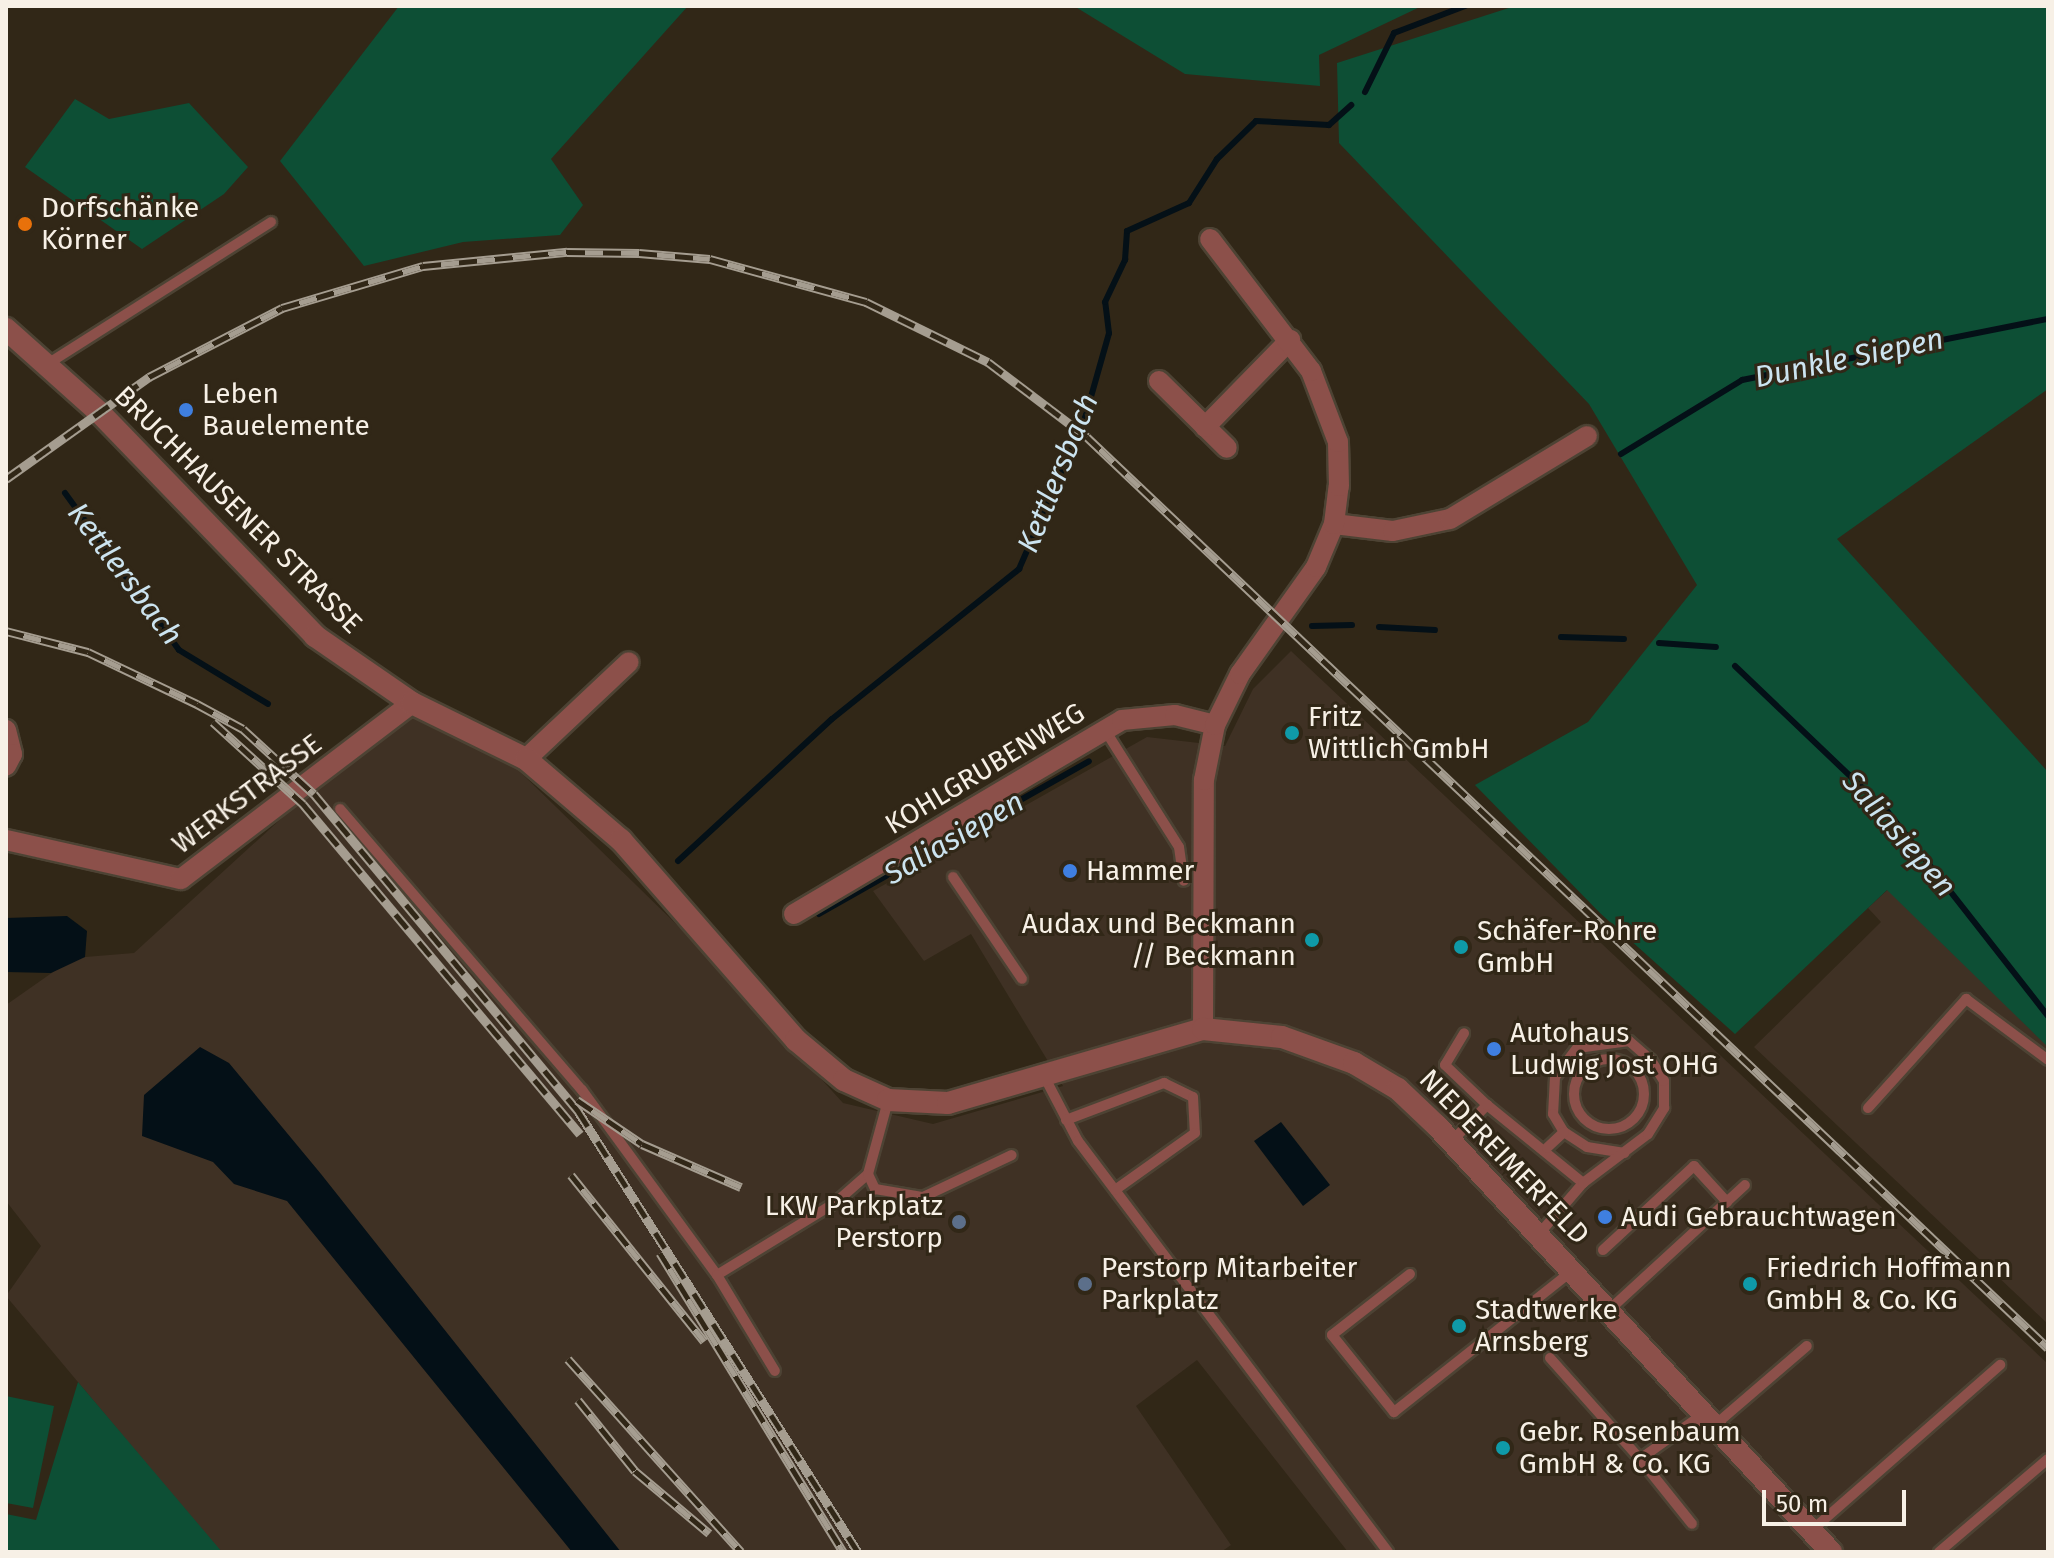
<!DOCTYPE html>
<meta charset="utf-8">
<style>
body{margin:0}
#map{position:relative;width:2054px;height:1558px;overflow:hidden;background:#312717;font-family:"Fira Sans",sans-serif}
div>[style]{position:absolute}
.industrial>*{inset:0;background:#3f3124}
.green>*{inset:0;background:#0d4f35}
.water>*{inset:0;background:#041017}
.stream>*{height:6px;margin:-3px;padding:0 3px;transform-origin:3px;border-radius:3px;background:#041017}
.roads{filter:drop-shadow(2px 0 #4d4334) drop-shadow(-2px 0 #4d4334) drop-shadow(0 2px #4d4334) drop-shadow(0 -2px #4d4334)}
.service>*{height:10px;margin:-5px;padding:0 5px;transform-origin:5px;border-radius:5px;background:#8c504a}
.service>.ring{margin:-5px;padding:0;box-sizing:content-box;background:none;border:10px solid #8c504a;border-radius:50%}
.minor>*{height:20px;margin:-10px;padding:0 10px;transform-origin:10px;border-radius:10px;background:#8c504a}
.tertiary>*{height:22px;margin:-11px;padding:0 11px;transform-origin:11px;border-radius:11px;background:#8c504a}
.rail>*{height:9px;margin-top:-4.5px;transform-origin:0;background:repeating-linear-gradient(90deg,#312717 0 18px,#a59d90 0 36px);box-sizing:border-box;border-block:2px solid #a59d90}
.dots>*{width:22px;height:22px;translate:-50% -50%;box-sizing:border-box;border:4px solid #312717;border-radius:50%}
span{translate:-50% -50%;white-space:nowrap;text-align:center;line-height:1.15;-webkit-text-stroke:6px #312717;paint-order:stroke}
.poi-label{font-size:28px;color:#f7f0e6}
.left{translate:0 -50%;text-align:left}
.right{translate:-100% -50%;text-align:right}
.street-label{font-size:28px;color:#f7f0e6}
.water-label{font-size:30px;color:#cce4f0;font-style:italic}
.frame{position:absolute;inset:0;border:8px solid #f7f0e6;pointer-events:none}
.scale{position:absolute;left:1762px;top:1490px;width:144px;height:36px;box-sizing:border-box;border:4px solid #f7f0e6;border-top:0;padding-left:10px;font-size:24px;line-height:28px;white-space:nowrap;color:#f7f0e6;-webkit-text-stroke:6px #312717;paint-order:stroke}
</style>
<div id="map">
<div class="industrial">
<i style="clip-path:polygon(1291px 651px,2048px 1364px,2048px 1552px,1348px 1552px,1197px 1360px,1136px 1406px,1231px 1545px,1221px 1552px,220px 1552px,6px 1296px,41px 1246px,6px 1201px,6px 1005px,73px 958px,134px 953px,319px 784px,412px 717px,512px 764px,715px 962px,843px 1103px,933px 1124px,1063px 1086px,971px 934px,924px 961px,873px 891px,1147px 737px,1225px 746px,1253px 689px)"></i>
<i style="clip-path:polygon(1907px 872px,2048px 1030px,2048px 1324px,1754px 1047px,1881px 922px,1868px 908px)"></i>
</div>
<div class="green">
<i style="clip-path:polygon(399px 6px,688px 6px,551px 159px,583px 205px,560px 235px,463px 242px,364px 266px,280px 161px)"></i>
<i style="clip-path:polygon(1074px 6px,1422px 6px,1319px 55px,1320px 86px,1185px 74px)"></i>
<i style="clip-path:polygon(1515px 6px,2048px 6px,2048px 389px,1837px 539px,2048px 772px,2048px 1047px,1887px 890px,1735px 1034px,1600px 913px,1475px 785px,1588px 722px,1697px 585px,1589px 404px,1339px 143px,1337px 63px)"></i>
<i style="clip-path:polygon(75px 99px,109px 119px,189px 103px,248px 167px,224px 194px,142px 249px,25px 167px)"></i>
<i style="clip-path:polygon(78px 1382px,222px 1552px,6px 1552px,6px 1514px,36px 1520px)"></i>
<i style="clip-path:polygon(6px 1396px,54px 1406px,33px 1508px,6px 1503px)"></i>
</div>
<div class="water">
<i style="clip-path:polygon(67px 916px,87px 931px,85px 957px,51px 973px,6px 972px,6px 918px)"></i>
<i style="clip-path:polygon(200px 1047px,229px 1063px,321px 1174px,621px 1552px,572px 1552px,287px 1201px,234px 1184px,213px 1162px,142px 1136px,144px 1095px)"></i>
<i style="clip-path:polygon(1281px 1122px,1330px 1185px,1303px 1206px,1254px 1141px)"></i>
</div>
<div class="stream">
<i style="left:1365px;top:92px;width:66px;rotate:-63.8deg"></i>
<i style="left:1394px;top:33px;width:76px;rotate:-20.8deg"></i>
<i style="left:1621px;top:454px;width:142px;rotate:-31.4deg"></i>
<i style="left:1742px;top:380px;width:312px;rotate:-11.3deg"></i>
<i style="left:65px;top:493px;width:194px;rotate:54deg"></i>
<i style="left:179px;top:650px;width:104px;rotate:31.2deg"></i>
<i style="left:1312px;top:626px;width:40px;rotate:-1.4deg"></i>
<i style="left:1379px;top:627px;width:56px;rotate:3.1deg"></i>
<i style="left:1561px;top:637px;width:63px;rotate:1.8deg"></i>
<i style="left:1659px;top:643px;width:57px;rotate:4deg"></i>
<i style="left:1735px;top:666px;width:211px;rotate:43.7deg"></i>
<i style="left:1888px;top:812px;width:259px;rotate:51.9deg"></i>
<i style="left:678px;top:861px;width:209px;rotate:-42.7deg"></i>
<i style="left:832px;top:719px;width:240px;rotate:-38.7deg"></i>
<i style="left:1019px;top:569px;width:165px;rotate:-66.4deg"></i>
<i style="left:1085px;top:418px;width:88px;rotate:-74.2deg"></i>
<i style="left:1109px;top:333px;width:31px;rotate:-97deg"></i>
<i style="left:1105px;top:302px;width:47px;rotate:-64.5deg"></i>
<i style="left:1125px;top:260px;width:29px;rotate:-86deg"></i>
<i style="left:1127px;top:231px;width:68px;rotate:-24.3deg"></i>
<i style="left:1189px;top:203px;width:52px;rotate:-57.5deg"></i>
<i style="left:1217px;top:159px;width:54px;rotate:-44.3deg"></i>
<i style="left:1256px;top:121px;width:73px;rotate:3.1deg"></i>
<i style="left:1329px;top:125px;width:30px;rotate:-42deg"></i>
<i style="left:819px;top:914px;width:310px;rotate:-29.5deg"></i>
</div>
<div class="roads">
<div class="service">
<i style="left:49px;top:363px;width:263px;rotate:-32.4deg"></i>
<i style="left:1105px;top:730px;width:138px;rotate:57.7deg"></i>
<i style="left:1179px;top:847px;width:34px;rotate:82deg"></i>
<i style="left:340px;top:809px;width:371px;rotate:49.3deg"></i>
<i style="left:582px;top:1090px;width:229px;rotate:53.9deg"></i>
<i style="left:717px;top:1275px;width:138px;rotate:-31.4deg"></i>
<i style="left:835px;top:1203px;width:44px;rotate:-41.3deg"></i>
<i style="left:868px;top:1174px;width:76px;rotate:-74.7deg"></i>
<i style="left:953px;top:877px;width:123px;rotate:55.9deg"></i>
<i class="ring" style="left:1574px;top:1059px;width:60px;height:60px"></i>
<i style="left:1044px;top:1076px;width:73px;rotate:62.4deg"></i>
<i style="left:1078px;top:1141px;width:515px;rotate:52.97deg"></i>
<i style="left:1487px;top:1105px;width:124px;rotate:39.1deg"></i>
<i style="left:1868px;top:1108px;width:147px;rotate:-48deg"></i>
<i style="left:1966px;top:999px;width:102px;rotate:36.6deg"></i>
<i style="left:1066px;top:1120px;width:105px;rotate:-20.7deg"></i>
<i style="left:1164px;top:1083px;width:32px;rotate:26deg"></i>
<i style="left:1193px;top:1097px;width:36px;rotate:87deg"></i>
<i style="left:1195px;top:1133px;width:98px;rotate:144.5deg"></i>
<i style="left:1564px;top:1132px;width:27px;rotate:33deg"></i>
<i style="left:1587px;top:1147px;width:38px;rotate:9deg"></i>
<i style="left:1451px;top:1142px;width:52px;rotate:-45.8deg"></i>
<i style="left:1487px;top:1105px;width:58px;rotate:-136.4deg"></i>
<i style="left:1445px;top:1065px;width:37px;rotate:-59deg"></i>
<i style="left:868px;top:1174px;width:17px;rotate:65deg"></i>
<i style="left:875px;top:1189px;width:49px;rotate:9.5deg"></i>
<i style="left:923px;top:1197px;width:98px;rotate:-25.3deg"></i>
<i style="left:1539px;top:1234px;width:67px;rotate:-49.2deg"></i>
<i style="left:1583px;top:1183px;width:81px;rotate:-37deg"></i>
<i style="left:1648px;top:1134px;width:31px;rotate:-58deg"></i>
<i style="left:1664px;top:1108px;width:27px;rotate:-90deg"></i>
<i style="left:1664px;top:1081px;width:25px;rotate:-122deg"></i>
<i style="left:1651px;top:1060px;width:29px;rotate:-139deg"></i>
<i style="left:1629px;top:1041px;width:52px;rotate:172.3deg"></i>
<i style="left:1577px;top:1048px;width:36px;rotate:127deg"></i>
<i style="left:1555px;top:1077px;width:37px;rotate:93deg"></i>
<i style="left:1553px;top:1114px;width:21px;rotate:59deg"></i>
<i style="left:1564px;top:1132px;width:23px;rotate:137deg"></i>
<i style="left:1603px;top:1250px;width:124px;rotate:-42.7deg"></i>
<i style="left:1694px;top:1166px;width:49px;rotate:47.5deg"></i>
<i style="left:1410px;top:1274px;width:99px;rotate:142deg"></i>
<i style="left:1332px;top:1335px;width:99px;rotate:51.2deg"></i>
<i style="left:1394px;top:1412px;width:227px;rotate:-38.4deg"></i>
<i style="left:717px;top:1275px;width:112px;rotate:58.9deg"></i>
<i style="left:1608px;top:1311px;width:186px;rotate:-42.6deg"></i>
<i style="left:1550px;top:1358px;width:135px;rotate:48.3deg"></i>
<i style="left:1640px;top:1459px;width:77px;rotate:-35.5deg"></i>
<i style="left:1715px;top:1425px;width:121px;rotate:-40.7deg"></i>
<i style="left:1640px;top:1459px;width:83px;rotate:51.3deg"></i>
<i style="left:1811px;top:1531px;width:252px;rotate:-41.3deg"></i>
<i style="left:1939px;top:1552px;width:143px;rotate:-40.5deg"></i>
</div>
<div class="minor">
<i style="left:1159px;top:381px;width:95px;rotate:44.6deg"></i>
<i style="left:1205px;top:427px;width:122px;rotate:-45.7deg"></i>
<i style="left:1334px;top:524px;width:59px;rotate:6.8deg"></i>
<i style="left:1393px;top:531px;width:58px;rotate:-11.9deg"></i>
<i style="left:1450px;top:519px;width:160px;rotate:-31.2deg"></i>
<i style="left:6px;top:730px;width:25px;rotate:76deg"></i>
<i style="left:12px;top:754px;width:13px;rotate:117deg"></i>
<i style="left:526px;top:759px;width:141px;rotate:-43.3deg"></i>
<i style="left:6px;top:840px;width:179px;rotate:12.6deg"></i>
<i style="left:181px;top:879px;width:290px;rotate:-37.3deg"></i>
<i style="left:794px;top:914px;width:381px;rotate:-30.6deg"></i>
<i style="left:1122px;top:720px;width:53px;rotate:-5.4deg"></i>
<i style="left:1175px;top:715px;width:41px;rotate:14deg"></i>
<i style="left:1203px;top:1029px;width:249px;rotate:-89.8deg"></i>
<i style="left:1204px;top:780px;width:56px;rotate:-78.7deg"></i>
<i style="left:1215px;top:725px;width:57px;rotate:-63.9deg"></i>
<i style="left:1240px;top:674px;width:131px;rotate:-54.6deg"></i>
<i style="left:1316px;top:567px;width:47px;rotate:-67.3deg"></i>
<i style="left:1334px;top:524px;width:38px;rotate:-83deg"></i>
<i style="left:1339px;top:486px;width:44px;rotate:-91.3deg"></i>
<i style="left:1338px;top:442px;width:76px;rotate:-110.8deg"></i>
<i style="left:1311px;top:371px;width:166px;rotate:-127.4deg"></i>
</div>
<div class="tertiary">
<i style="left:6px;top:329px;width:126px;rotate:41.8deg"></i>
<i style="left:100px;top:413px;width:310px;rotate:46deg"></i>
<i style="left:315px;top:636px;width:118px;rotate:34.6deg"></i>
<i style="left:412px;top:703px;width:127px;rotate:26.2deg"></i>
<i style="left:526px;top:759px;width:125px;rotate:40.5deg"></i>
<i style="left:621px;top:840px;width:266px;rotate:48.8deg"></i>
<i style="left:796px;top:1040px;width:62px;rotate:39.8deg"></i>
<i style="left:844px;top:1080px;width:48px;rotate:24.4deg"></i>
<i style="left:888px;top:1100px;width:60px;rotate:2.9deg"></i>
<i style="left:948px;top:1103px;width:266px;rotate:-16.2deg"></i>
<i style="left:1203px;top:1029px;width:79px;rotate:5.8deg"></i>
<i style="left:1282px;top:1037px;width:77px;rotate:19.9deg"></i>
<i style="left:1354px;top:1063px;width:51px;rotate:30.6deg"></i>
<i style="left:1398px;top:1089px;width:54px;rotate:43.5deg"></i>
<i style="left:1437px;top:1126px;width:580px;rotate:47.23deg"></i>
</div>
</div>
<div class="rail">
<i style="left:6px;top:479px;width:176px;rotate:-35.5deg"></i>
<i style="left:149px;top:377px;width:150px;rotate:-27.4deg"></i>
<i style="left:282px;top:308px;width:147px;rotate:-16.6deg"></i>
<i style="left:423px;top:266px;width:145px;rotate:-5.6deg"></i>
<i style="left:567px;top:252px;width:72px;rotate:0.8deg"></i>
<i style="left:639px;top:253px;width:71px;rotate:4.8deg"></i>
<i style="left:710px;top:259px;width:162px;rotate:15.4deg"></i>
<i style="left:866px;top:302px;width:136px;rotate:26.2deg"></i>
<i style="left:988px;top:362px;width:124px;rotate:37.1deg"></i>
<i style="left:1087px;top:437px;width:1324px;rotate:43.47deg"></i>
<i style="left:6px;top:631px;width:85px;rotate:14.4deg"></i>
<i style="left:88px;top:652px;width:121px;rotate:25.5deg"></i>
<i style="left:197px;top:704px;width:52px;rotate:28.5deg"></i>
<i style="left:243px;top:729px;width:96px;rotate:42.5deg"></i>
<i style="left:314px;top:794px;width:413px;rotate:50.2deg"></i>
<i style="left:578px;top:1111px;width:522px;rotate:57.59deg"></i>
<i style="left:213px;top:722px;width:122px;rotate:42.3deg"></i>
<i style="left:303px;top:804px;width:431px;rotate:50deg"></i>
<i style="left:577px;top:1100px;width:78px;rotate:34.1deg"></i>
<i style="left:642px;top:1144px;width:108px;rotate:23.5deg"></i>
<i style="left:571px;top:1175px;width:213px;rotate:51.3deg"></i>
<i style="left:660px;top:1253px;width:351px;rotate:58.5deg"></i>
<i style="left:568px;top:1359px;width:259px;rotate:48.1deg"></i>
<i style="left:578px;top:1400px;width:91px;rotate:51.2deg"></i>
<i style="left:635px;top:1471px;width:97px;rotate:40deg"></i>
</div>
<div class="dots">
<i style="left:25px;top:224px;background:#e8710a"></i>
<i style="left:186px;top:410px;background:#3f7fe0"></i>
<i style="left:1292px;top:733px;background:#0f9aa8"></i>
<i style="left:1070px;top:871px;background:#3f7fe0"></i>
<i style="left:1312px;top:940px;background:#0f9aa8"></i>
<i style="left:1461px;top:947px;background:#0f9aa8"></i>
<i style="left:1494px;top:1049px;background:#3f7fe0"></i>
<i style="left:1605px;top:1217px;background:#3f7fe0"></i>
<i style="left:959px;top:1222px;background:#5c6f8a"></i>
<i style="left:1085px;top:1284px;background:#5c6f8a"></i>
<i style="left:1750px;top:1284px;background:#0f9aa8"></i>
<i style="left:1459px;top:1326px;background:#0f9aa8"></i>
<i style="left:1503px;top:1448px;background:#0f9aa8"></i>
</div>
<div class="poi-label">
<span class="left" style="left:41px;top:224px">Dorfschänke<br>Körner</span>
<span class="left" style="left:202px;top:410px">Leben<br>Bauelemente</span>
<span class="left" style="left:1308px;top:733px">Fritz<br>Wittlich GmbH</span>
<span class="left" style="left:1086px;top:871px">Hammer</span>
<span class="right" style="left:1296px;top:940px">Audax und Beckmann<br>// Beckmann</span>
<span class="left" style="left:1477px;top:947px">Schäfer-Rohre<br>GmbH</span>
<span class="left" style="left:1510px;top:1049px">Autohaus<br>Ludwig Jost OHG</span>
<span class="right" style="left:943px;top:1222px">LKW Parkplatz<br>Perstorp</span>
<span class="left" style="left:1621px;top:1217px">Audi Gebrauchtwagen</span>
<span class="left" style="left:1101px;top:1284px">Perstorp Mitarbeiter<br>Parkplatz</span>
<span class="left" style="left:1766px;top:1284px">Friedrich Hoffmann<br>GmbH &amp; Co. KG</span>
<span class="left" style="left:1475px;top:1326px">Stadtwerke<br>Arnsberg</span>
<span class="left" style="left:1519px;top:1448px">Gebr. Rosenbaum<br>GmbH &amp; Co. KG</span>
</div>
<div class="street-label">
<span style="left:238px;top:510px;rotate:45deg">BRUCHHAUSENER STRASSE</span>
<span style="left:985px;top:769px;rotate:-31deg">KOHLGRUBENWEG</span>
<span style="left:247px;top:794px;rotate:-37deg">WERKSTRASSE</span>
<span style="left:1504px;top:1157px;rotate:46deg">NIEDEREIMERFELD</span>
</div>
<div class="water-label">
<span style="left:1849px;top:358px;rotate:-12deg">Dunkle Siepen</span>
<span style="left:1058px;top:473px;rotate:-68deg">Kettlersbach</span>
<span style="left:125px;top:574px;rotate:53deg">Kettlersbach</span>
<span style="left:1899px;top:834px;rotate:49deg">Saliasiepen</span>
<span style="left:954px;top:838px;rotate:-30deg">Saliasiepen</span>
</div>
<div class="frame"></div>
<div class="scale">50 m</div>
</div>
